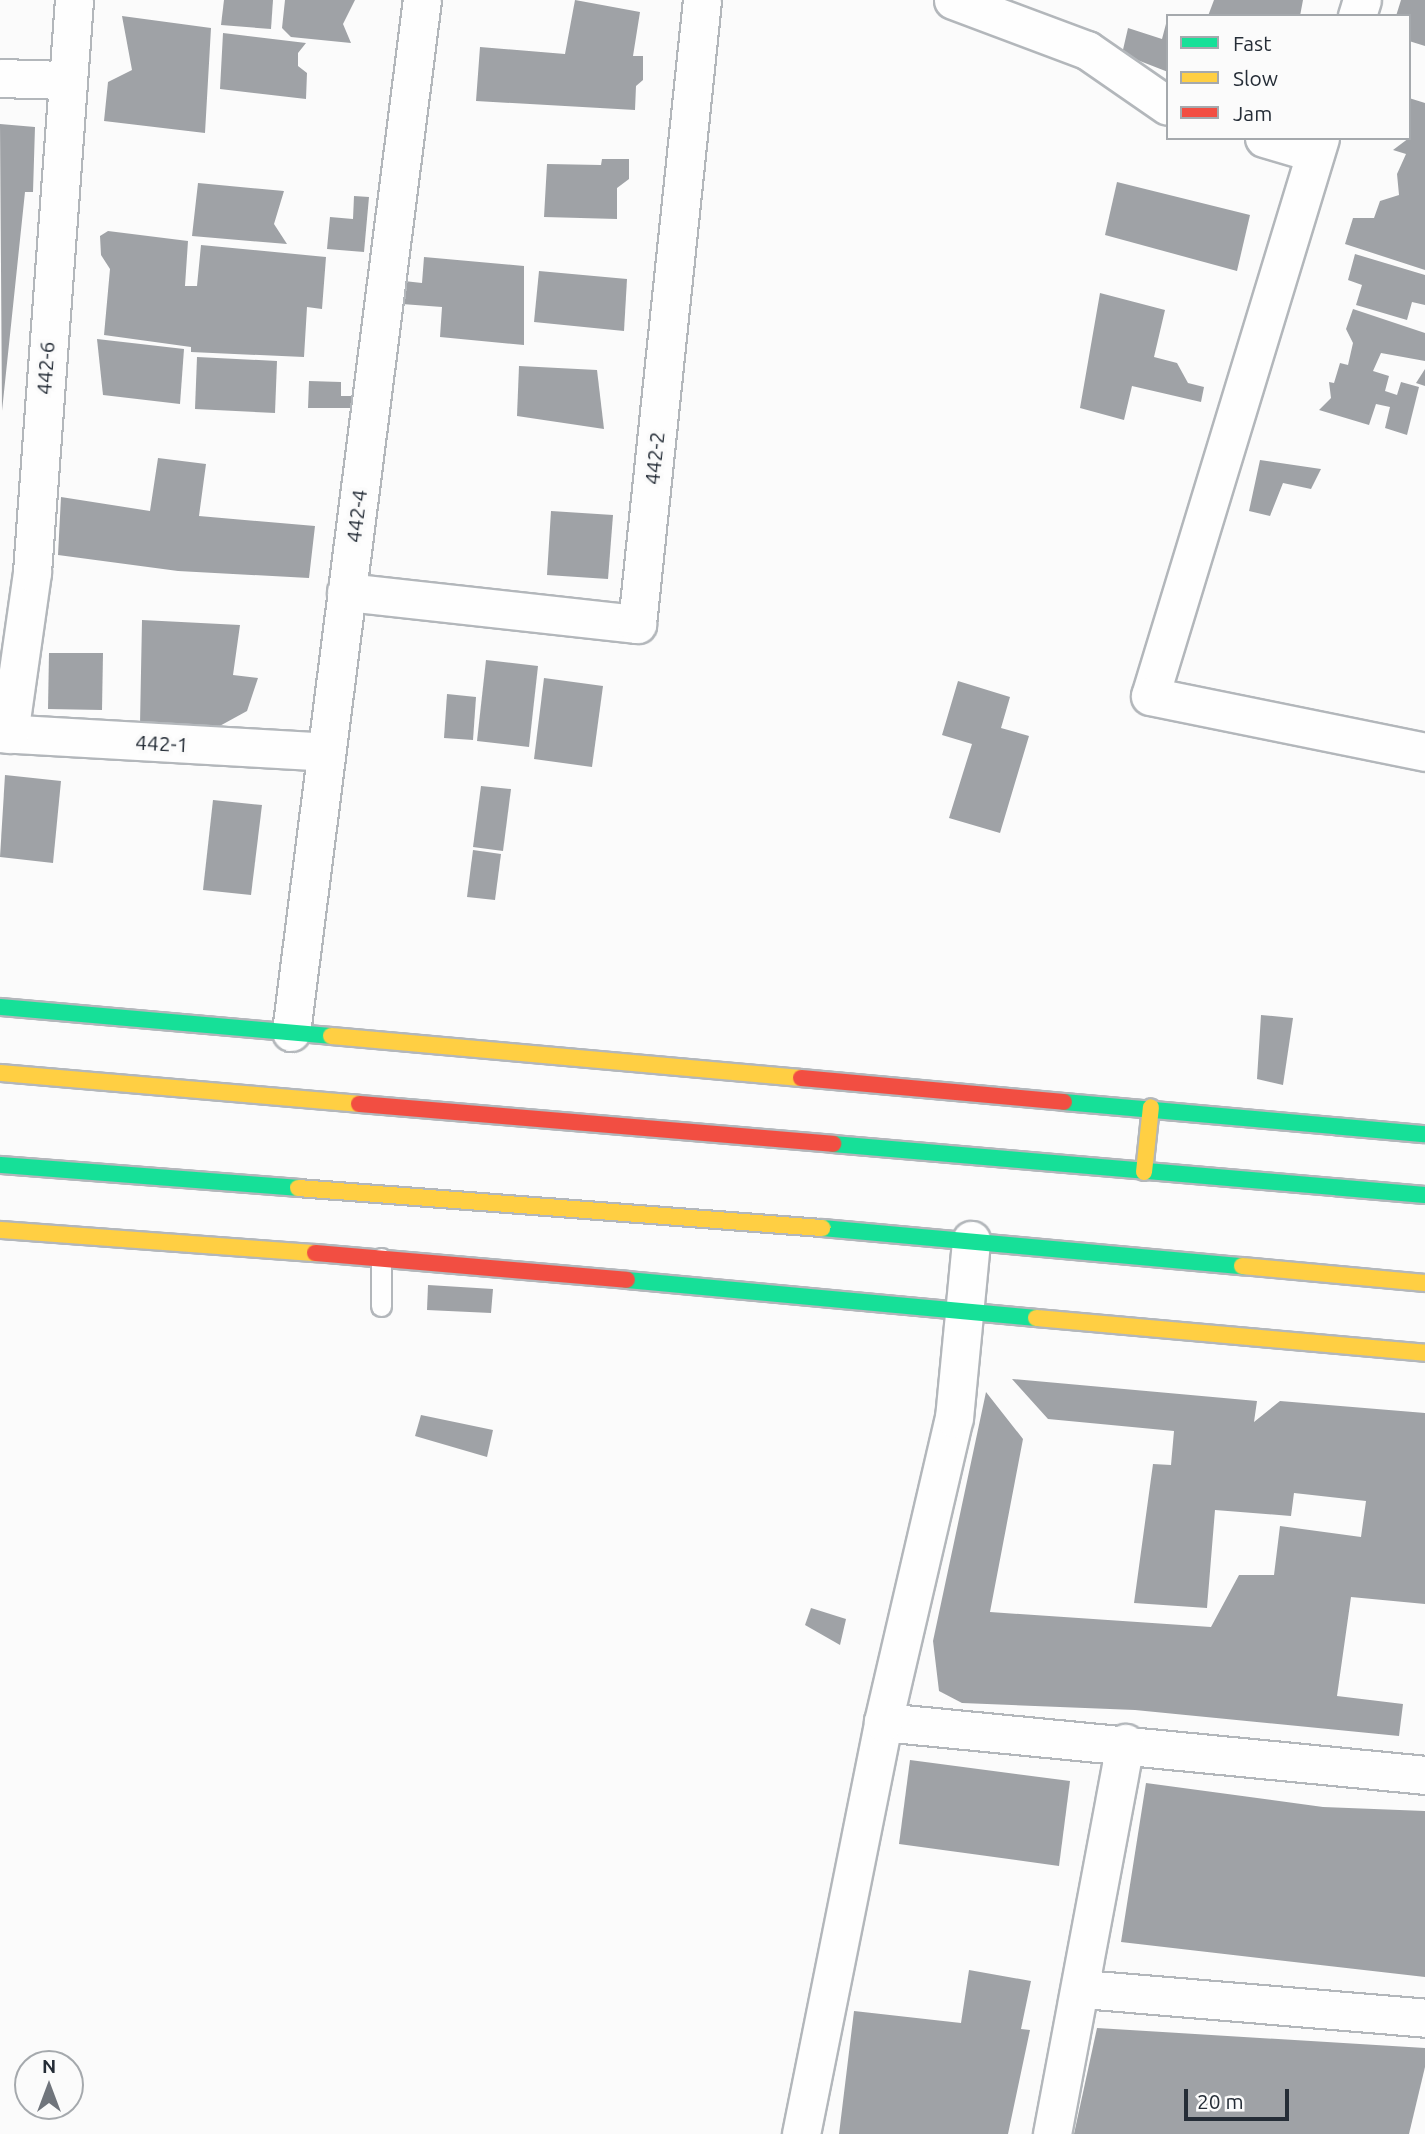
<!DOCTYPE html>
<style>
body{margin:0}
#map{position:relative;width:1425px;height:2134px;overflow:hidden;background:#fbfbfb;font-family:Ubuntu,sans-serif}
div>[style]{position:absolute}
.building>*{inset:0;background:#9fa2a6}
.roads{filter:drop-shadow(2px 0 #b3b7bb) drop-shadow(-2px 0 #b3b7bb) drop-shadow(0 2px #b3b7bb) drop-shadow(0 -2px #b3b7bb)}
.lane>*{height:19px;margin:-9.5px;padding:0 9.5px;transform-origin:9.5px;border-radius:9.5px;background:#fefefe}
.street>*{height:37px;margin:-18.5px;padding:0 18.5px;transform-origin:18.5px;border-radius:18.5px;background:#fefefe}
.fast>*{height:16px;margin:-8px;padding:0 8px;transform-origin:8px;border-radius:8px;background:#16e098}
.slow>*{height:16px;margin:-8px;padding:0 8px;transform-origin:8px;border-radius:8px;background:#ffcf43}
.jam>*{height:16px;margin:-8px;padding:0 8px;transform-origin:8px;border-radius:8px;background:#f24e42}
span{translate:-50% -50%;white-space:nowrap;text-align:center;line-height:1.15;-webkit-text-stroke:7px #fbfbfb;paint-order:stroke}
.street-label{font-size:21px;color:#252d37}
.legend{position:absolute;left:1166px;top:14px;width:245px;height:126px;box-sizing:border-box;background:#fbfbfb;border:2px solid #a5a9ad;margin:0;padding:9px 12px;list-style:none;font-size:21px;color:#252d37}
.legend li{display:flex;align-items:center;gap:14px;height:35px}
.legend b{width:35px;border:2px solid #a5a9ad}
.north{position:absolute;left:14px;top:2050px;width:70px;height:70px;box-sizing:border-box;background:#fbfbfb;border:2px solid #a5a9ad;border-radius:50%;rotate:0deg;font-size:19px;font-weight:700;line-height:28px;text-align:center;color:#252d37}
.north::after{content:'';display:block;margin:auto;width:24px;height:32px;background:#70757c;clip-path:polygon(50% 0,100% 100%,50% 72%,0 100%)}
.scale{position:absolute;left:1184px;top:2089px;width:105px;height:32px;box-sizing:border-box;border:4px solid #252d37;border-top:0;padding-left:9px;font-size:21px;line-height:24px;white-space:nowrap;color:#252d37;-webkit-text-stroke:5px #fbfbfb;paint-order:stroke}
</style>
<div id="map">
<div class="building">
<i style="clip-path:polygon(224px 0,273px 0,271px 29px,221px 25px)"></i>
<i style="clip-path:polygon(285px 0,355px 0,343px 24px,351px 43px,291px 37px,282px 28px)"></i>
<i style="clip-path:polygon(575px 0,640px 12px,633px 56px,643px 56px,643px 80px,636px 86px,635px 110px,476px 101px,480px 47px,565px 54px)"></i>
<i style="clip-path:polygon(1214px 0,1303px 0,1300px 16px,1208px 16px)"></i>
<i style="clip-path:polygon(1401px 0,1425px 0,1425px 46px,1409px 41px,1409px 16px,1396px 16px)"></i>
<i style="clip-path:polygon(122px 16px,211px 28px,205px 133px,104px 121px,108px 82px,132px 70px)"></i>
<i style="clip-path:polygon(1167px 20px,1168px 72px,1122px 54px,1128px 28px,1162px 39px)"></i>
<i style="clip-path:polygon(223px 33px,306px 43px,298px 53px,298px 66px,307px 73px,306px 99px,220px 89px)"></i>
<i style="clip-path:polygon(1409px 98px,1425px 103px,1425px 270px,1345px 244px,1353px 218px,1374px 218px,1380px 201px,1399px 195px,1397px 174px,1406px 154px,1393px 150px,1409px 138px)"></i>
<i style="clip-path:polygon(0 124px,35px 127px,33px 192px,25px 192px,2px 411px)"></i>
<i style="clip-path:polygon(602px 159px,629px 159px,629px 179px,617px 188px,617px 219px,544px 217px,547px 164px,601px 165px)"></i>
<i style="clip-path:polygon(1117px 182px,1250px 215px,1237px 271px,1105px 235px)"></i>
<i style="clip-path:polygon(198px 183px,284px 191px,274px 224px,287px 244px,192px 236px)"></i>
<i style="clip-path:polygon(354px 196px,369px 197px,364px 252px,327px 249px,330px 217px,353px 219px)"></i>
<i style="clip-path:polygon(108px 231px,188px 241px,185px 286px,197px 286px,201px 245px,326px 257px,322px 309px,307px 307px,304px 357px,191px 352px,191px 347px,104px 335px,110px 269px,101px 255px,100px 236px)"></i>
<i style="clip-path:polygon(1355px 254px,1425px 275px,1425px 305px,1412px 302px,1407px 320px,1356px 305px,1362px 285px,1348px 280px)"></i>
<i style="clip-path:polygon(424px 257px,524px 266px,524px 345px,440px 337px,442px 307px,402px 304px,404px 281px,422px 283px)"></i>
<i style="clip-path:polygon(539px 271px,627px 279px,624px 331px,534px 322px)"></i>
<i style="clip-path:polygon(1100px 293px,1165px 310px,1154px 357px,1177px 363px,1188px 383px,1204px 387px,1201px 402px,1132px 386px,1124px 420px,1080px 408px)"></i>
<i style="clip-path:polygon(1353px 309px,1425px 333px,1425px 361px,1381px 353px,1373px 371px,1389px 376px,1385px 391px,1397px 395px,1401px 382px,1419px 387px,1407px 435px,1385px 428px,1390px 407px,1376px 404px,1369px 425px,1319px 410px,1331px 398px,1329px 382px,1334px 383px,1340px 363px,1348px 365px,1353px 343px,1346px 329px)"></i>
<i style="clip-path:polygon(97px 339px,184px 349px,180px 404px,103px 395px)"></i>
<i style="clip-path:polygon(197px 357px,277px 361px,275px 413px,195px 409px)"></i>
<i style="clip-path:polygon(519px 366px,597px 370px,604px 429px,517px 416px)"></i>
<i style="clip-path:polygon(1425px 369px,1425px 386px,1416px 383px)"></i>
<i style="clip-path:polygon(309px 381px,341px 382px,341px 396px,352px 396px,352px 408px,308px 408px)"></i>
<i style="clip-path:polygon(158px 458px,206px 464px,199px 516px,315px 526px,309px 578px,178px 571px,58px 555px,61px 497px,150px 511px)"></i>
<i style="clip-path:polygon(1260px 460px,1321px 469px,1311px 489px,1283px 483px,1270px 516px,1249px 511px)"></i>
<i style="clip-path:polygon(551px 511px,613px 515px,608px 579px,547px 575px)"></i>
<i style="clip-path:polygon(142px 620px,240px 625px,233px 675px,258px 678px,247px 711px,216px 728px,140px 724px)"></i>
<i style="clip-path:polygon(49px 653px,103px 653px,102px 710px,48px 709px)"></i>
<i style="clip-path:polygon(486px 660px,538px 666px,529px 747px,477px 741px)"></i>
<i style="clip-path:polygon(544px 678px,603px 686px,592px 767px,534px 759px)"></i>
<i style="clip-path:polygon(958px 681px,1010px 697px,1001px 728px,1029px 736px,1000px 833px,949px 818px,972px 744px,942px 735px)"></i>
<i style="clip-path:polygon(447px 694px,476px 697px,473px 740px,444px 738px)"></i>
<i style="clip-path:polygon(5px 775px,61px 781px,53px 863px,0 857px)"></i>
<i style="clip-path:polygon(481px 786px,511px 789px,503px 851px,473px 847px)"></i>
<i style="clip-path:polygon(213px 800px,262px 805px,251px 895px,203px 890px)"></i>
<i style="clip-path:polygon(473px 850px,501px 854px,495px 900px,467px 897px)"></i>
<i style="clip-path:polygon(1261px 1015px,1293px 1018px,1283px 1085px,1257px 1079px)"></i>
<i style="clip-path:polygon(428px 1285px,493px 1289px,491px 1313px,427px 1310px)"></i>
<i style="clip-path:polygon(1012px 1379px,1257px 1401px,1254px 1422px,1280px 1401px,1425px 1413px,1425px 1604px,1351px 1597px,1337px 1696px,1403px 1704px,1399px 1736px,1135px 1710px,962px 1703px,939px 1691px,933px 1641px,986px 1392px,1023px 1439px,990px 1612px,1211px 1627px,1239px 1575px,1274px 1575px,1280px 1526px,1361px 1537px,1366px 1501px,1294px 1493px,1291px 1516px,1215px 1510px,1207px 1608px,1134px 1603px,1153px 1464px,1171px 1465px,1174px 1431px,1048px 1419px)"></i>
<i style="clip-path:polygon(421px 1415px,493px 1430px,487px 1457px,415px 1436px)"></i>
<i style="clip-path:polygon(811px 1608px,846px 1619px,840px 1645px,805px 1625px)"></i>
<i style="clip-path:polygon(910px 1760px,1070px 1781px,1059px 1866px,899px 1844px)"></i>
<i style="clip-path:polygon(1146px 1783px,1323px 1807px,1425px 1811px,1425px 1977px,1121px 1942px)"></i>
<i style="clip-path:polygon(969px 1970px,1031px 1981px,1021px 2029px,1030px 2030px,1008px 2134px,839px 2134px,854px 2011px,961px 2023px)"></i>
<i style="clip-path:polygon(1097px 2028px,1425px 2048px,1425px 2067px,1409px 2134px,1074px 2134px)"></i>
</div>
<div class="roads">
<div class="lane">
<i style="left:381px;top:1258px;width:48px;rotate:90deg"></i>
</div>
<div class="street">
<i style="left:953px;top:0;width:143px;rotate:20.5deg"></i>
<i style="left:1087px;top:50px;width:98px;rotate:34.7deg"></i>
<i style="left:1357px;top:16px;width:17px;rotate:-73deg"></i>
<i style="left:0;top:78px;width:63px;rotate:1.8deg"></i>
<i style="left:1264px;top:138px;width:53px;rotate:16.4deg"></i>
<i style="left:1320px;top:138px;width:583px;rotate:106.94deg"></i>
<i style="left:1150px;top:696px;width:281px;rotate:11.5deg"></i>
<i style="left:346px;top:592px;width:293px;rotate:6.3deg"></i>
<i style="left:637px;top:624px;width:627px;rotate:-84.05deg"></i>
<i style="left:0;top:733px;width:326px;rotate:3.3deg"></i>
<i style="left:9px;top:734px;width:164px;rotate:-81.9deg"></i>
<i style="left:32px;top:572px;width:574px;rotate:-85.8deg"></i>
<i style="left:291px;top:1032px;width:1040px;rotate:-82.77deg"></i>
<i style="left:883px;top:1722px;width:545px;rotate:5.58deg"></i>
<i style="left:1083px;top:1989px;width:343px;rotate:4.8deg"></i>
<i style="left:801px;top:2134px;width:420px;rotate:-78.7deg"></i>
<i style="left:883px;top:1722px;width:312px;rotate:-76.9deg"></i>
<i style="left:954px;top:1418px;width:179px;rotate:-84.5deg"></i>
<i style="left:1052px;top:2134px;width:398px;rotate:-79.4deg"></i>
</div>
<div class="fast">
<i style="left:0;top:1007px;width:332px;rotate:5deg"></i>
<i style="left:1064px;top:1102px;width:362px;rotate:5.1deg"></i>
<i style="left:833px;top:1144px;width:594px;rotate:4.92deg"></i>
<i style="left:0;top:1165px;width:299px;rotate:4.4deg"></i>
<i style="left:822px;top:1228px;width:422px;rotate:5.2deg"></i>
<i style="left:627px;top:1280px;width:411px;rotate:5.3deg"></i>
</div>
<div class="slow">
<i style="left:331px;top:1036px;width:472px;rotate:5.1deg"></i>
<i style="left:0;top:1073px;width:360px;rotate:4.9deg"></i>
<i style="left:1144px;top:1172px;width:65px;rotate:-83.9deg"></i>
<i style="left:298px;top:1188px;width:526px;rotate:4.37deg"></i>
<i style="left:0;top:1230px;width:316px;rotate:4.2deg"></i>
<i style="left:1242px;top:1266px;width:184px;rotate:5.3deg"></i>
<i style="left:1036px;top:1318px;width:391px;rotate:5.1deg"></i>
</div>
<div class="jam">
<i style="left:801px;top:1078px;width:264px;rotate:5.2deg"></i>
<i style="left:359px;top:1104px;width:476px;rotate:4.8deg"></i>
<i style="left:315px;top:1253px;width:313px;rotate:4.9deg"></i>
</div>
</div>
<div class="street-label">
<span style="left:45px;top:368px;rotate:-86deg">442-6</span>
<span style="left:654px;top:458px;rotate:-84deg">442-2</span>
<span style="left:356px;top:516px;rotate:-83deg">442-4</span>
<span style="left:162px;top:743px;rotate:3deg">442-1</span>
</div>
<ul class="legend">
<li><b style="height:9px;background:#16e098"></b>Fast</li>
<li><b style="height:9px;background:#ffcf43"></b>Slow</li>
<li><b style="height:9px;background:#f24e42"></b>Jam</li>
</ul>
<div class="north">N</div>
<div class="scale">20 m</div>
</div>
